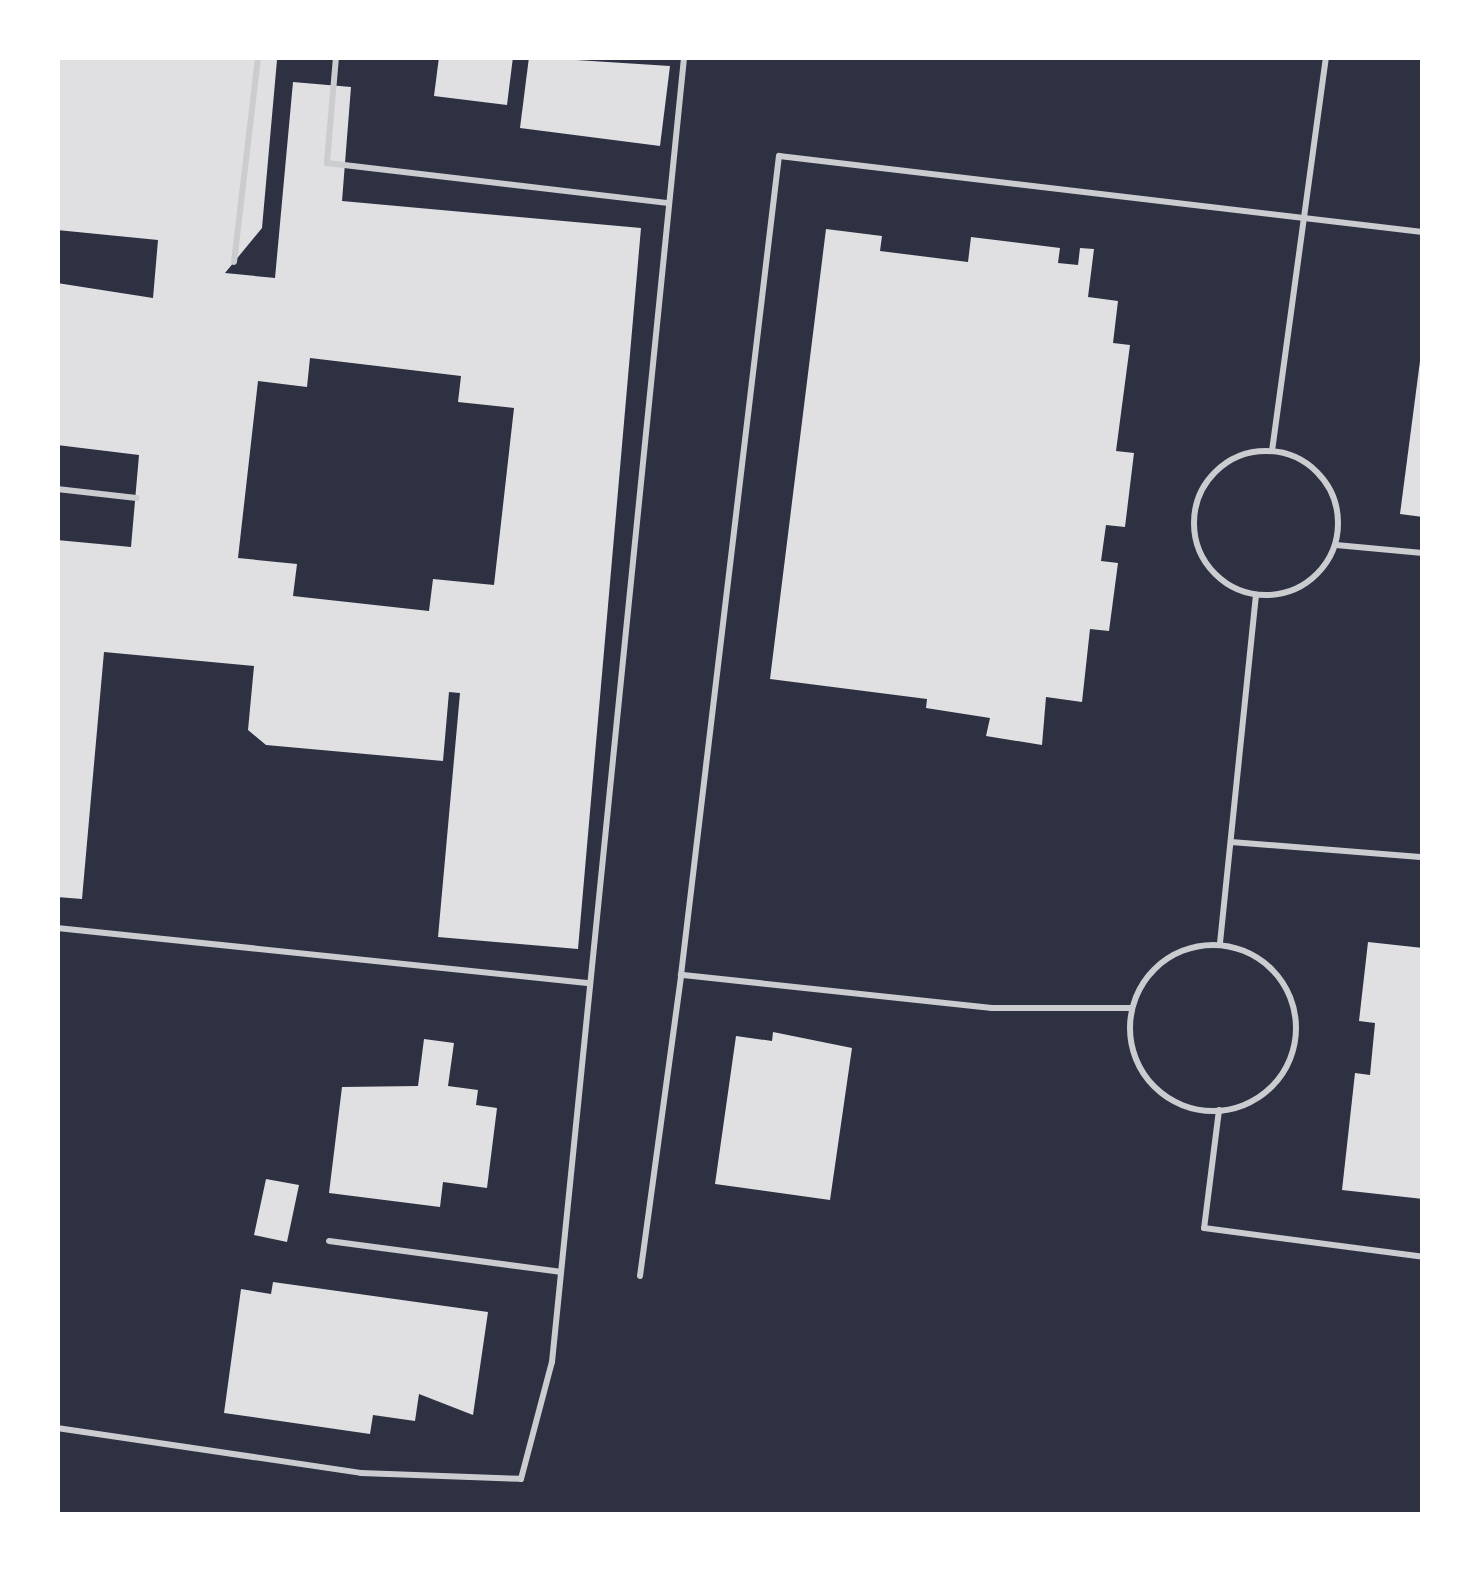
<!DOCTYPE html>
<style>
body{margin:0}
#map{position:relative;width:1480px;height:1572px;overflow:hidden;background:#2d3142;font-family:Roboto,sans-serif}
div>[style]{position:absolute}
.building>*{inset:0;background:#e0e0e3}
.service>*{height:6px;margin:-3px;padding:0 3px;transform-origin:3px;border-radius:3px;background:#caccd0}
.service>.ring{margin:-3px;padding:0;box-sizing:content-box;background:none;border:6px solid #caccd0;border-radius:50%}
span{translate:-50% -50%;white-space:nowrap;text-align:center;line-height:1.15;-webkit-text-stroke:9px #fff;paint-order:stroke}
.frame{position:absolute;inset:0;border:60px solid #fff;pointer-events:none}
</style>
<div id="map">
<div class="building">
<i style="clip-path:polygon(evenodd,57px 57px,277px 60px,262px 228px,225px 273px,275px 278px,293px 82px,351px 87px,342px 201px,641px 228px,578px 949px,438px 937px,460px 693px,449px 692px,443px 761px,266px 745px,248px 730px,254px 666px,104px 652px,82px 899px,57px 897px,57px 540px,131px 547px,139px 455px,57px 445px,57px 283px,153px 298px,158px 240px,57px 230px,57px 57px,310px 358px,461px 376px,458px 402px,514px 408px,494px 585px,433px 579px,429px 611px,293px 596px,297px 564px,238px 558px,258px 381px,307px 387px,310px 358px)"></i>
<i style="clip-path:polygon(439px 57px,513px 57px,507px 105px,434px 96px)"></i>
<i style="clip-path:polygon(529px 57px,670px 66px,660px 146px,520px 128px)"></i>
<i style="clip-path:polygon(826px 229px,882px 236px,880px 251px,968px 262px,971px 237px,1060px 248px,1058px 263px,1078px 265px,1080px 248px,1094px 249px,1088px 297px,1118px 301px,1113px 343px,1130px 345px,1116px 451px,1134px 453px,1125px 527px,1106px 525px,1101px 561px,1118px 563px,1109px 631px,1090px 629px,1082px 702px,1046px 697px,1042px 745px,986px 736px,990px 718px,926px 708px,927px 699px,770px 679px)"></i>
<i style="clip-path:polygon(1420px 361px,1423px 361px,1423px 517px,1400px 514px)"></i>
<i style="clip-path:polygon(1368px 942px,1423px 948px,1423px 1199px,1342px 1190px,1355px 1073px,1370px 1075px,1375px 1023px,1359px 1021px)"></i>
<i style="clip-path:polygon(773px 1032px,852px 1048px,830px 1200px,715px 1184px,736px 1036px,772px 1041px)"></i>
<i style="clip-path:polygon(424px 1039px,454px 1043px,448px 1086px,478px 1090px,476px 1105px,497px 1108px,487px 1188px,443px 1182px,440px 1207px,329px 1193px,342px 1087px,418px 1086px)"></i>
<i style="clip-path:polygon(266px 1179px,299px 1185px,287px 1242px,254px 1235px)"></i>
<i style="clip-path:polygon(273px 1282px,488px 1312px,473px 1415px,419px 1394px,415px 1421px,373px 1415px,370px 1434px,224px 1413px,241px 1289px,271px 1294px)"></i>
</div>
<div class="service">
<i style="left:336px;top:57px;width:106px;rotate:94.9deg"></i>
<i style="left:327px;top:163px;width:344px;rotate:6.7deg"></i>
<i style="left:234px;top:262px;width:206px;rotate:-83.3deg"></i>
<i style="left:1272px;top:451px;width:398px;rotate:-82.2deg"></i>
<i class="ring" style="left:1194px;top:451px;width:138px;height:138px"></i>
<i style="left:57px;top:489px;width:80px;rotate:6.5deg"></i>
<i style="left:1336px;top:545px;width:87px;rotate:5.3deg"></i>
<i style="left:1231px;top:842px;width:193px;rotate:4.5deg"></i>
<i style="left:57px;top:928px;width:533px;rotate:5.92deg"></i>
<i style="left:1220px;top:943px;width:350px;rotate:-84.1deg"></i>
<i class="ring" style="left:1130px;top:945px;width:160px;height:160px"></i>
<i style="left:1132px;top:1008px;width:140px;rotate:180deg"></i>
<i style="left:992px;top:1008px;width:313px;rotate:-173.9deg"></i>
<i style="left:681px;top:975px;width:825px;rotate:-83.18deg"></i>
<i style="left:779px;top:156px;width:648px;rotate:6.73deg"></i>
<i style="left:1219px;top:1110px;width:119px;rotate:97.2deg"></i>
<i style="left:1204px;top:1228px;width:221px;rotate:7.5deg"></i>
<i style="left:329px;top:1241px;width:233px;rotate:7.6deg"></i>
<i style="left:640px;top:1276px;width:304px;rotate:-82.2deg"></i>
<i style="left:57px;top:1428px;width:307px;rotate:8.4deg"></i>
<i style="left:361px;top:1473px;width:160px;rotate:2.1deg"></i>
<i style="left:521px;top:1479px;width:121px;rotate:-75.2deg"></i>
<i style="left:552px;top:1362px;width:1312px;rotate:-84.22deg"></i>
</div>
<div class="frame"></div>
</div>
